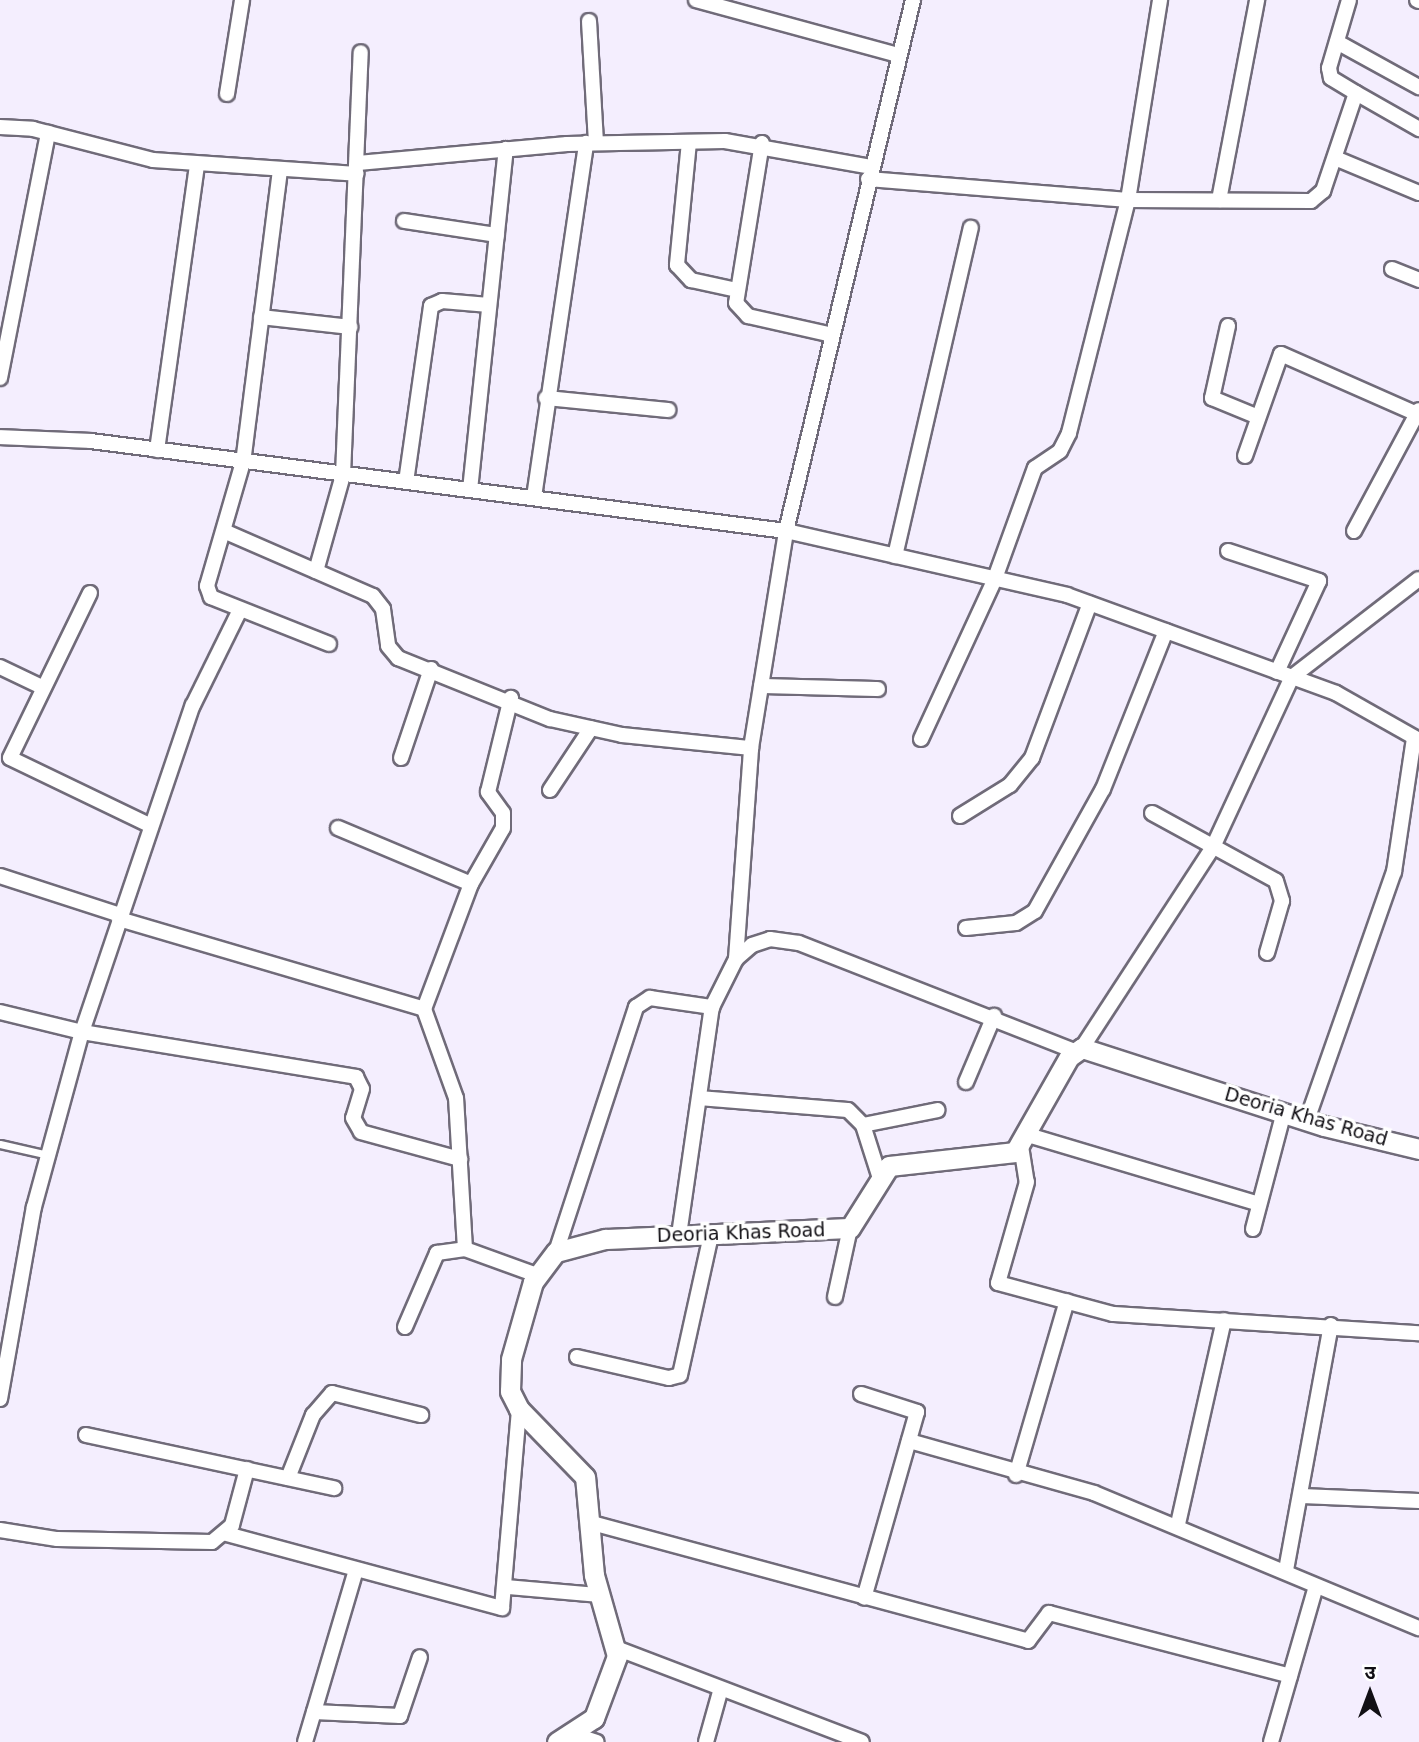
<!DOCTYPE html>
<meta charset="utf-8">
<style>
body{margin:0}
#map{position:relative;width:1419px;height:1742px;overflow:hidden;background:#f4eefe;font-family:"DejaVu Sans","Noto Sans Devanagari",sans-serif}
div>[style]{position:absolute}
.roads{filter:drop-shadow(2px 0 #706b79) drop-shadow(-2px 0 #706b79) drop-shadow(0 2px #706b79) drop-shadow(0 -2px #706b79)}
.lane>*{height:7px;margin:-3.5px;padding:0 3.5px;transform-origin:3.5px;border-radius:3.5px;background:#fff}
.street>*{height:14px;margin:-7px;padding:0 7px;transform-origin:7px;border-radius:7px;background:#fff}
.secondary>*{height:19px;margin:-9.5px;padding:0 9.5px;transform-origin:9.5px;border-radius:9.5px;background:#fff}
span{translate:-50% -50%;white-space:nowrap;text-align:center;line-height:1.15;-webkit-text-stroke:7px #fff;paint-order:stroke}
.street-label{font-size:19px;color:#110f14}
.north{position:absolute;left:1335px;top:1658px;width:70px;height:70px;-webkit-text-stroke:5px #fff;paint-order:stroke;rotate:0deg;font-size:19px;font-weight:700;line-height:28px;text-align:center;color:#110f14}
.north::after{content:'';display:block;margin:auto;width:24px;height:32px;background:#110f14;clip-path:polygon(50% 0,100% 100%,50% 72%,0 100%)}
</style>
<div id="map">
<div class="roads">
<div class="lane">
<i style="left:0;top:1144px;width:49px;rotate:12.9deg"></i>
</div>
<div class="street">
<i style="left:696px;top:0;width:210px;rotate:15.2deg"></i>
<i style="left:1349px;top:0;width:71px;rotate:106.4deg"></i>
<i style="left:1329px;top:68px;width:10px;rotate:79deg"></i>
<i style="left:1331px;top:78px;width:29px;rotate:31deg"></i>
<i style="left:1417px;top:0;width:2px;rotate:27deg"></i>
<i style="left:589px;top:21px;width:121px;rotate:86.7deg"></i>
<i style="left:1337px;top:42px;width:94px;rotate:28.8deg"></i>
<i style="left:227px;top:94px;width:95px;rotate:-80.9deg"></i>
<i style="left:0;top:127px;width:33px;rotate:3deg"></i>
<i style="left:33px;top:129px;width:124px;rotate:14.5deg"></i>
<i style="left:153px;top:160px;width:204px;rotate:3.9deg"></i>
<i style="left:689px;top:142px;width:124px;rotate:95.6deg"></i>
<i style="left:677px;top:265px;width:21px;rotate:47deg"></i>
<i style="left:691px;top:280px;width:47px;rotate:12.3deg"></i>
<i style="left:762px;top:143px;width:162px;rotate:99.2deg"></i>
<i style="left:736px;top:303px;width:18px;rotate:47deg"></i>
<i style="left:748px;top:316px;width:86px;rotate:12.7deg"></i>
<i style="left:1335px;top:158px;width:91px;rotate:22.6deg"></i>
<i style="left:358px;top:163px;width:210px;rotate:-5.2deg"></i>
<i style="left:567px;top:144px;width:158px;rotate:-1.1deg"></i>
<i style="left:725px;top:141px;width:148px;rotate:10.1deg"></i>
<i style="left:280px;top:170px;width:294px;rotate:97.2deg"></i>
<i style="left:243px;top:462px;width:129px;rotate:106.2deg"></i>
<i style="left:207px;top:586px;width:12px;rotate:70deg"></i>
<i style="left:211px;top:597px;width:127px;rotate:21.7deg"></i>
<i style="left:868px;top:179px;width:261px;rotate:4.6deg"></i>
<i style="left:1128px;top:200px;width:183px;rotate:0.3deg"></i>
<i style="left:1311px;top:201px;width:16px;rotate:-40deg"></i>
<i style="left:1323px;top:191px;width:103px;rotate:-71.4deg"></i>
<i style="left:1356px;top:93px;width:73px;rotate:29.7deg"></i>
<i style="left:1219px;top:200px;width:204px;rotate:-79.2deg"></i>
<i style="left:404px;top:221px;width:94px;rotate:8.6deg"></i>
<i style="left:1392px;top:269px;width:29px;rotate:22deg"></i>
<i style="left:261px;top:317px;width:90px;rotate:6.4deg"></i>
<i style="left:1228px;top:326px;width:74px;rotate:102.5deg"></i>
<i style="left:1212px;top:398px;width:50px;rotate:22.4deg"></i>
<i style="left:0;top:378px;width:250px;rotate:-78.9deg"></i>
<i style="left:546px;top:398px;width:123px;rotate:5.6deg"></i>
<i style="left:0;top:437px;width:91px;rotate:2.5deg"></i>
<i style="left:91px;top:441px;width:701px;rotate:7.38deg"></i>
<i style="left:786px;top:531px;width:288px;rotate:12.8deg"></i>
<i style="left:1067px;top:595px;width:286px;rotate:20deg"></i>
<i style="left:1336px;top:693px;width:95px;rotate:29.5deg"></i>
<i style="left:157px;top:450px;width:289px;rotate:-82deg"></i>
<i style="left:1245px;top:456px;width:108px;rotate:-70.6deg"></i>
<i style="left:1281px;top:354px;width:149px;rotate:23.8deg"></i>
<i style="left:406px;top:482px;width:178px;rotate:-81.9deg"></i>
<i style="left:431px;top:306px;width:12px;rotate:-24deg"></i>
<i style="left:442px;top:301px;width:47px;rotate:4.9deg"></i>
<i style="left:470px;top:490px;width:343px;rotate:-84deg"></i>
<i style="left:534px;top:497px;width:358px;rotate:-81.6deg"></i>
<i style="left:1354px;top:531px;width:137px;rotate:-61.8deg"></i>
<i style="left:226px;top:532px;width:160px;rotate:23.5deg"></i>
<i style="left:373px;top:596px;width:16px;rotate:52deg"></i>
<i style="left:383px;top:609px;width:37px;rotate:82deg"></i>
<i style="left:388px;top:646px;width:16px;rotate:50deg"></i>
<i style="left:398px;top:658px;width:164px;rotate:21.9deg"></i>
<i style="left:550px;top:719px;width:74px;rotate:12.5deg"></i>
<i style="left:622px;top:735px;width:130px;rotate:5.8deg"></i>
<i style="left:1228px;top:551px;width:96px;rotate:18.2deg"></i>
<i style="left:1319px;top:581px;width:100px;rotate:114.8deg"></i>
<i style="left:895px;top:556px;width:337px;rotate:-77deg"></i>
<i style="left:316px;top:571px;width:100px;rotate:-74.3deg"></i>
<i style="left:343px;top:475px;width:423px;rotate:-87.6deg"></i>
<i style="left:90px;top:593px;width:183px;rotate:115.9deg"></i>
<i style="left:10px;top:758px;width:154px;rotate:25.7deg"></i>
<i style="left:0;top:667px;width:47px;rotate:25.5deg"></i>
<i style="left:761px;top:686px;width:117px;rotate:1.5deg"></i>
<i style="left:921px;top:739px;width:174px;rotate:-65.2deg"></i>
<i style="left:994px;top:581px;width:120px;rotate:-70.1deg"></i>
<i style="left:1035px;top:468px;width:30px;rotate:-34deg"></i>
<i style="left:1060px;top:451px;width:20px;rotate:-63deg"></i>
<i style="left:1069px;top:433px;width:240px;rotate:-75.8deg"></i>
<i style="left:1128px;top:200px;width:203px;rotate:-80.9deg"></i>
<i style="left:401px;top:758px;width:94px;rotate:-71.4deg"></i>
<i style="left:550px;top:790px;width:74px;rotate:-56.5deg"></i>
<i style="left:1152px;top:813px;width:141px;rotate:28.7deg"></i>
<i style="left:1276px;top:881px;width:21px;rotate:73deg"></i>
<i style="left:1282px;top:901px;width:54px;rotate:106.1deg"></i>
<i style="left:960px;top:816px;width:59px;rotate:-31.8deg"></i>
<i style="left:1010px;top:785px;width:35px;rotate:-51deg"></i>
<i style="left:1032px;top:758px;width:165px;rotate:-69.5deg"></i>
<i style="left:338px;top:828px;width:144px;rotate:22.8deg"></i>
<i style="left:0;top:876px;width:126px;rotate:18deg"></i>
<i style="left:119px;top:919px;width:318px;rotate:16.4deg"></i>
<i style="left:966px;top:928px;width:50px;rotate:-5.7deg"></i>
<i style="left:1016px;top:923px;width:22px;rotate:-32deg"></i>
<i style="left:1035px;top:911px;width:140px;rotate:-60.9deg"></i>
<i style="left:1103px;top:789px;width:170px;rotate:-68.3deg"></i>
<i style="left:736px;top:959px;width:212px;rotate:-85.9deg"></i>
<i style="left:751px;top:748px;width:220px;rotate:-80.8deg"></i>
<i style="left:786px;top:531px;width:546px;rotate:-76.55deg"></i>
<i style="left:0;top:1012px;width:84px;rotate:13.7deg"></i>
<i style="left:82px;top:1032px;width:278px;rotate:9.3deg"></i>
<i style="left:356px;top:1077px;width:13px;rotate:63deg"></i>
<i style="left:362px;top:1089px;width:30px;rotate:107deg"></i>
<i style="left:353px;top:1118px;width:16px;rotate:60deg"></i>
<i style="left:361px;top:1132px;width:103px;rotate:15.3deg"></i>
<i style="left:1082px;top:1048px;width:240px;rotate:-56.9deg"></i>
<i style="left:1213px;top:847px;width:187px;rotate:-65.1deg"></i>
<i style="left:1292px;top:677px;width:160px;rotate:-37.7deg"></i>
<i style="left:966px;top:1082px;width:72px;rotate:-67deg"></i>
<i style="left:699px;top:1098px;width:149px;rotate:4.6deg"></i>
<i style="left:848px;top:1110px;width:21px;rotate:45deg"></i>
<i style="left:863px;top:1125px;width:52px;rotate:72.3deg"></i>
<i style="left:1307px;top:1120px;width:263px;rotate:-70.7deg"></i>
<i style="left:1394px;top:872px;width:135px;rotate:-81.5deg"></i>
<i style="left:863px;top:1125px;width:76px;rotate:-11.3deg"></i>
<i style="left:1028px;top:1135px;width:241px;rotate:16.6deg"></i>
<i style="left:1021px;top:1146px;width:36px;rotate:81deg"></i>
<i style="left:1027px;top:1182px;width:105px;rotate:106deg"></i>
<i style="left:998px;top:1283px;width:119px;rotate:15.1deg"></i>
<i style="left:1113px;top:1314px;width:307px;rotate:3.6deg"></i>
<i style="left:1253px;top:1229px;width:121px;rotate:-75.2deg"></i>
<i style="left:679px;top:1235px;width:230px;rotate:-81.8deg"></i>
<i style="left:712px;top:1007px;width:54px;rotate:-63.4deg"></i>
<i style="left:736px;top:959px;width:21px;rotate:-41deg"></i>
<i style="left:752px;top:945px;width:19px;rotate:-18deg"></i>
<i style="left:770px;top:939px;width:29px;rotate:8deg"></i>
<i style="left:799px;top:943px;width:295px;rotate:21.4deg"></i>
<i style="left:465px;top:1249px;width:151px;rotate:-93.4deg"></i>
<i style="left:456px;top:1098px;width:95px;rotate:-109.8deg"></i>
<i style="left:424px;top:1009px;width:134px;rotate:-69.4deg"></i>
<i style="left:471px;top:884px;width:64px;rotate:-60.3deg"></i>
<i style="left:503px;top:828px;width:15px;rotate:-90deg"></i>
<i style="left:503px;top:813px;width:26px;rotate:-126deg"></i>
<i style="left:488px;top:792px;width:97px;rotate:-76.3deg"></i>
<i style="left:556px;top:1252px;width:258px;rotate:-71.9deg"></i>
<i style="left:636px;top:1007px;width:17px;rotate:-33deg"></i>
<i style="left:650px;top:998px;width:63px;rotate:8.3deg"></i>
<i style="left:835px;top:1297px;width:71px;rotate:-77.7deg"></i>
<i style="left:405px;top:1327px;width:81px;rotate:-66.6deg"></i>
<i style="left:437px;top:1253px;width:28px;rotate:-8deg"></i>
<i style="left:465px;top:1249px;width:77px;rotate:19.9deg"></i>
<i style="left:577px;top:1357px;width:94px;rotate:12.9deg"></i>
<i style="left:669px;top:1378px;width:11px;rotate:-15deg"></i>
<i style="left:680px;top:1375px;width:143px;rotate:-77.5deg"></i>
<i style="left:861px;top:1394px;width:59px;rotate:17.8deg"></i>
<i style="left:917px;top:1412px;width:193px;rotate:105.9deg"></i>
<i style="left:0;top:1399px;width:195px;rotate:-80deg"></i>
<i style="left:34px;top:1207px;width:181px;rotate:-74.7deg"></i>
<i style="left:82px;top:1032px;width:345px;rotate:-71.3deg"></i>
<i style="left:193px;top:705px;width:106px;rotate:-63.7deg"></i>
<i style="left:86px;top:1435px;width:254px;rotate:12.1deg"></i>
<i style="left:909px;top:1441px;width:192px;rotate:15.7deg"></i>
<i style="left:1094px;top:1493px;width:352px;rotate:22.6deg"></i>
<i style="left:1016px;top:1475px;width:181px;rotate:-73.7deg"></i>
<i style="left:288px;top:1478px;width:68px;rotate:-68.4deg"></i>
<i style="left:313px;top:1415px;width:29px;rotate:-49deg"></i>
<i style="left:332px;top:1393px;width:92px;rotate:13.9deg"></i>
<i style="left:1302px;top:1496px;width:117px;rotate:2.4deg"></i>
<i style="left:592px;top:1523px;width:452px;rotate:15.1deg"></i>
<i style="left:1028px;top:1641px;width:35px;rotate:-53deg"></i>
<i style="left:1049px;top:1613px;width:249px;rotate:14.6deg"></i>
<i style="left:1178px;top:1524px;width:209px;rotate:-77.3deg"></i>
<i style="left:0;top:1530px;width:58px;rotate:9deg"></i>
<i style="left:57px;top:1539px;width:155px;rotate:1.1deg"></i>
<i style="left:212px;top:1542px;width:26px;rotate:-40deg"></i>
<i style="left:232px;top:1525px;width:58px;rotate:-75deg"></i>
<i style="left:227px;top:1534px;width:285px;rotate:15.1deg"></i>
<i style="left:502px;top:1608px;width:200px;rotate:-85.1deg"></i>
<i style="left:1286px;top:1570px;width:249px;rotate:-79.6deg"></i>
<i style="left:507px;top:1587px;width:92px;rotate:5deg"></i>
<i style="left:616px;top:1648px;width:263px;rotate:20.9deg"></i>
<i style="left:314px;top:1712px;width:86px;rotate:2.7deg"></i>
<i style="left:400px;top:1716px;width:62px;rotate:-71.3deg"></i>
<i style="left:569px;top:1733px;width:29px;rotate:18deg"></i>
<i style="left:305px;top:1742px;width:179px;rotate:-73.5deg"></i>
<i style="left:706px;top:1742px;width:52px;rotate:-74.4deg"></i>
<i style="left:1271px;top:1742px;width:162px;rotate:-73.9deg"></i>
</div>
<div class="secondary">
<i style="left:557px;top:1742px;width:44px;rotate:-33deg"></i>
<i style="left:594px;top:1718px;width:66px;rotate:-69.6deg"></i>
<i style="left:617px;top:1656px;width:84px;rotate:-105.9deg"></i>
<i style="left:594px;top:1575px;width:98px;rotate:-95.2deg"></i>
<i style="left:585px;top:1477px;width:95px;rotate:-134.1deg"></i>
<i style="left:519px;top:1409px;width:20px;rotate:-117deg"></i>
<i style="left:510px;top:1391px;width:32px;rotate:-88deg"></i>
<i style="left:511px;top:1359px;width:80px;rotate:-74.1deg"></i>
<i style="left:533px;top:1282px;width:38px;rotate:-53deg"></i>
<i style="left:556px;top:1252px;width:51px;rotate:-14.9deg"></i>
<i style="left:605px;top:1239px;width:245px;rotate:-2.6deg"></i>
<i style="left:850px;top:1228px;width:73px;rotate:-57.8deg"></i>
<i style="left:889px;top:1166px;width:127px;rotate:-6.3deg"></i>
<i style="left:1015px;top:1152px;width:109px;rotate:-60.4deg"></i>
<i style="left:1069px;top:1057px;width:16px;rotate:-35deg"></i>
<i style="left:1082px;top:1048px;width:254px;rotate:17.9deg"></i>
<i style="left:1324px;top:1126px;width:98px;rotate:13.6deg"></i>
</div>
</div>
<div class="street-label">
<span style="left:1306px;top:1117px;rotate:16deg">Deoria Khas Road</span>
<span style="left:741px;top:1233px;rotate:-2deg">Deoria Khas Road</span>
</div>
<div class="north">उ</div>
</div>
